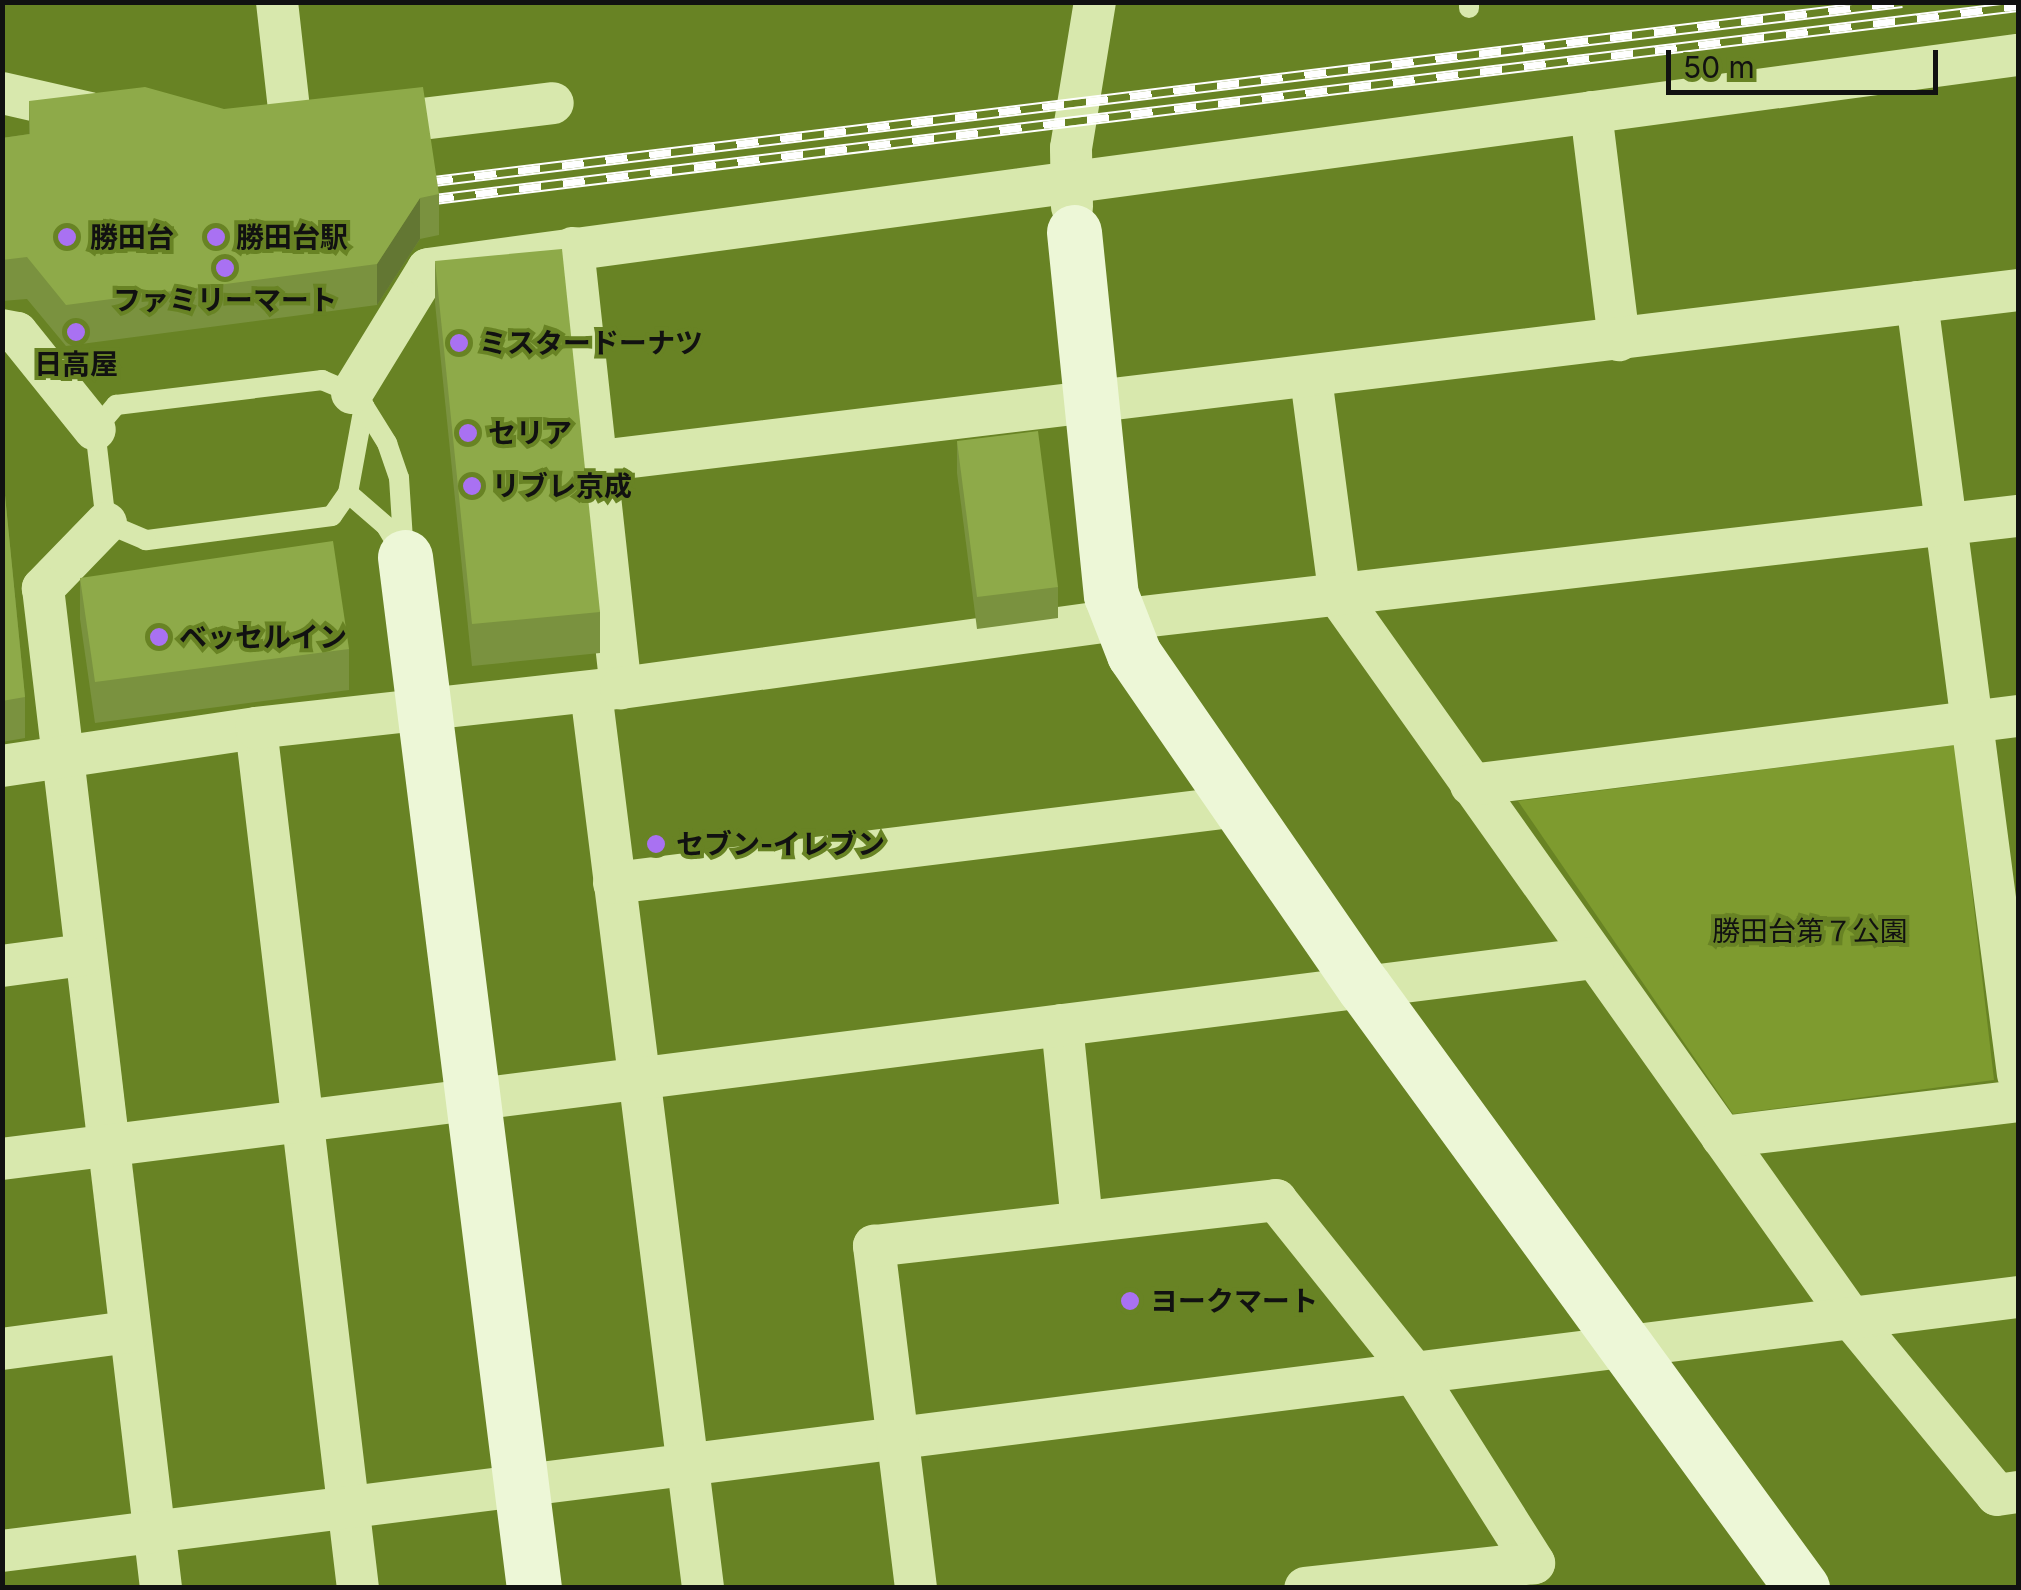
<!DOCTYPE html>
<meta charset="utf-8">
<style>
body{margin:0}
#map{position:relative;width:2021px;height:1590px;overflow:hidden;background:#688324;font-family:Inter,"Noto Sans JP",sans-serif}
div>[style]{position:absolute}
.green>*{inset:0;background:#7e9b2f}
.lane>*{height:20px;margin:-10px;padding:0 10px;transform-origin:10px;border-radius:10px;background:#d8e8ad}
.street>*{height:42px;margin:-21px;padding:0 21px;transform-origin:21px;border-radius:21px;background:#d8e8ad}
.secondary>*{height:55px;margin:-27.5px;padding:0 27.5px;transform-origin:27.5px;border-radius:27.5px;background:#edf7d7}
.rail>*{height:11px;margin-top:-5.5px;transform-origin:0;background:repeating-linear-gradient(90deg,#688324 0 22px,#fff 0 44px);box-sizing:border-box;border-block:2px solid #fff}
.wall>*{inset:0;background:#7a923f}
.shaded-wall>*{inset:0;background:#637733}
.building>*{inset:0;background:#8eaa49}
.dots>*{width:28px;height:28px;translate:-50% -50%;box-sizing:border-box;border:5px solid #688324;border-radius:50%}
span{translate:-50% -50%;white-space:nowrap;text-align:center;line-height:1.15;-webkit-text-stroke:8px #688324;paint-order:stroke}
.poi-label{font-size:28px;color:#111;font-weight:700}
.left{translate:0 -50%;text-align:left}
.park-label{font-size:28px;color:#111}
.frame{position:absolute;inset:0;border:5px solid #111;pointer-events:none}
.scale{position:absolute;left:1666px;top:50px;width:272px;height:45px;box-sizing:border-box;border:5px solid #111;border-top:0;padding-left:12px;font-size:30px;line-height:35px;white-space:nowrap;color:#111;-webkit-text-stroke:8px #688324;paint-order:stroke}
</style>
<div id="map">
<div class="green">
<i style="clip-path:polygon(1955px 745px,1994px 1080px,1733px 1114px,1518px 801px)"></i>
</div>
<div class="lane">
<i style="left:1469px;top:2px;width:6px;rotate:90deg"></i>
<i style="left:364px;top:406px;width:88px;rotate:100.4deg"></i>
<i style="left:348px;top:493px;width:28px;rotate:125deg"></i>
<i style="left:332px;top:516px;width:188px;rotate:172.6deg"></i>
<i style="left:146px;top:540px;width:43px;rotate:-157deg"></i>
<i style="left:106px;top:523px;width:94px;rotate:-96.7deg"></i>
<i style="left:95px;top:430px;width:33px;rotate:-50deg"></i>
<i style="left:116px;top:405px;width:208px;rotate:-6.9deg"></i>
<i style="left:322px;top:380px;width:33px;rotate:23deg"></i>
<i style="left:352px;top:393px;width:18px;rotate:47deg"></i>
<i style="left:364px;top:406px;width:44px;rotate:58.1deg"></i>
<i style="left:387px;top:443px;width:37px;rotate:71deg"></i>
<i style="left:399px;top:478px;width:77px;rotate:86.3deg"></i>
<i style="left:348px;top:493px;width:50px;rotate:41deg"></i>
<i style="left:386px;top:526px;width:33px;rotate:59deg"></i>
</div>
<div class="street">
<i style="left:277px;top:2px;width:134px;rotate:83.6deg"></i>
<i style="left:2px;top:93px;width:90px;rotate:12.8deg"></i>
<i style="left:1591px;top:112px;width:230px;rotate:83deg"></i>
<i style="left:372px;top:125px;width:182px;rotate:-6.9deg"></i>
<i style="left:1072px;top:207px;width:59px;rotate:-91deg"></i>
<i style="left:1071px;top:148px;width:148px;rotate:-80.7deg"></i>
<i style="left:573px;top:248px;width:443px;rotate:83.8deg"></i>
<i style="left:1917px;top:302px;width:779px;rotate:82.55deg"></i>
<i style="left:2px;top:330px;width:15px;rotate:11deg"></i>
<i style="left:17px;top:333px;width:124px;rotate:51.2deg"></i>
<i style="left:1311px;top:378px;width:222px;rotate:82.5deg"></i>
<i style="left:1340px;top:598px;width:883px;rotate:54.64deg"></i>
<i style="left:1851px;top:1318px;width:229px;rotate:50.5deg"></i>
<i style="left:1997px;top:1495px;width:21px;rotate:-8deg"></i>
<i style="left:352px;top:393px;width:145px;rotate:-58.5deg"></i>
<i style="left:428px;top:269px;width:1604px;rotate:-7.67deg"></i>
<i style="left:599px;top:461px;width:1429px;rotate:-6.87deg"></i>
<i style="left:106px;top:523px;width:91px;rotate:134.1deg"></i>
<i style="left:43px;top:588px;width:1007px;rotate:83.27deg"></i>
<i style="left:591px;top:692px;width:903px;rotate:82.87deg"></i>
<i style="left:256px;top:728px;width:866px;rotate:83.24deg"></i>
<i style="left:2px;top:766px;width:257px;rotate:-8.5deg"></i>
<i style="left:256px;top:728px;width:367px;rotate:-6.3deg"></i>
<i style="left:621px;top:688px;width:500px;rotate:-7.8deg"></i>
<i style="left:1116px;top:620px;width:908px;rotate:-6.58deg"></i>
<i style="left:1471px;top:785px;width:551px;rotate:-7.19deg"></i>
<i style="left:614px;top:883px;width:630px;rotate:-7.02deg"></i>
<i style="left:2px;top:966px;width:82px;rotate:-7.7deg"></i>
<i style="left:1062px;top:1025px;width:198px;rotate:84.2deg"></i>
<i style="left:1722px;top:1137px;width:298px;rotate:-6.9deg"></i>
<i style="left:2px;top:1159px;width:1605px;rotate:-7.2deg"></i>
<i style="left:2px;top:1349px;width:129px;rotate:-7.6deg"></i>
<i style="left:2px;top:1551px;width:2032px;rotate:-7.18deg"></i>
<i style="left:916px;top:1588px;width:345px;rotate:-97deg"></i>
<i style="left:874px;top:1246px;width:405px;rotate:-6.5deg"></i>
<i style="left:1276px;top:1200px;width:221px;rotate:51.4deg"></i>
<i style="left:1414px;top:1373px;width:225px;rotate:57.7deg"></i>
<i style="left:1534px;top:1563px;width:230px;rotate:173.8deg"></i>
</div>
<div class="secondary">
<i style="left:1074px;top:232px;width:365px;rotate:84.2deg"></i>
<i style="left:1111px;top:595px;width:63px;rotate:68.7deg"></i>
<i style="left:1134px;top:654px;width:405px;rotate:55.4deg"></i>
<i style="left:1364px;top:987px;width:744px;rotate:53.92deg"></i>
<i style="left:405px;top:557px;width:1039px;rotate:82.87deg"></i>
</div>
<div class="rail">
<i style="left:409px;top:184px;width:1504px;rotate:-6.95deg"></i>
<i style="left:410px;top:202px;width:1620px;rotate:-6.95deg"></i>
</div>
<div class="wall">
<i style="clip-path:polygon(29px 101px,439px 194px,439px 235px,420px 239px,377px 305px,66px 346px,27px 299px,2px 301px,2px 138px,29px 134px)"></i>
<i style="clip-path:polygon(435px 261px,600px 612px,600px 653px,472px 666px,435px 303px)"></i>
<i style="clip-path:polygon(957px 441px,1058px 587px,1058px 618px,977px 629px,957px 473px)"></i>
<i style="clip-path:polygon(2px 465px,25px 697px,25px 738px,2px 742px)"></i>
<i style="clip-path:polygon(80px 578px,349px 649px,349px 690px,95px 723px,80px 619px)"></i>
</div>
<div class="shaded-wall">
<i style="clip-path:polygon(420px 198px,420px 239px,377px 305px,377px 264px)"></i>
</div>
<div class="building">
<i style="clip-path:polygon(145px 87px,224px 109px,423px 87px,439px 194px,420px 198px,377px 264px,66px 305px,27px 257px,2px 260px,2px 138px,30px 134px,29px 101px)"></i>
<i style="clip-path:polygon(562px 249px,600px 612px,472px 624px,435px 261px)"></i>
<i style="clip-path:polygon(1038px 431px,1058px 587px,977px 597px,957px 441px)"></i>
<i style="clip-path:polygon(2px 465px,25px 697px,2px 701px)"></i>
<i style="clip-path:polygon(333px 541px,349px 649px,95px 682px,80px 578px)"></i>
</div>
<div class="dots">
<i style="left:67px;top:237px;background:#a971f2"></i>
<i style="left:216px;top:237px;background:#a971f2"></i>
<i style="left:225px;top:268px;background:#a971f2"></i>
<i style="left:76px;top:332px;background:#a971f2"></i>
<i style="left:459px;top:343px;background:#a971f2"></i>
<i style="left:468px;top:433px;background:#a971f2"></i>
<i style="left:472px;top:486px;background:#a971f2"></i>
<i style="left:159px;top:637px;background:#a971f2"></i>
<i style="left:656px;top:844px;background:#a971f2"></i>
<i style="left:1130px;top:1301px;background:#a971f2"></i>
</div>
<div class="poi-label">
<span class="left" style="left:90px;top:237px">勝田台</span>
<span class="left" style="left:236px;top:237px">勝田台駅</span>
<span style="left:225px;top:300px">ファミリーマート</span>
<span class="left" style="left:479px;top:343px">ミスタードーナツ</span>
<span style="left:76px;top:364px">日高屋</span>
<span class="left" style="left:488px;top:433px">セリア</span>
<span class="left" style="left:492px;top:486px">リブレ京成</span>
<span class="left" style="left:179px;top:637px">ベッセルイン</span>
<span class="left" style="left:676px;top:844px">セブン-イレブン</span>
<span class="left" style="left:1150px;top:1301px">ヨークマート</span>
</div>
<div class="park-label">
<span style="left:1810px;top:931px">勝田台第７公園</span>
</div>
<div class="frame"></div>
<div class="scale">50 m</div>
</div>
